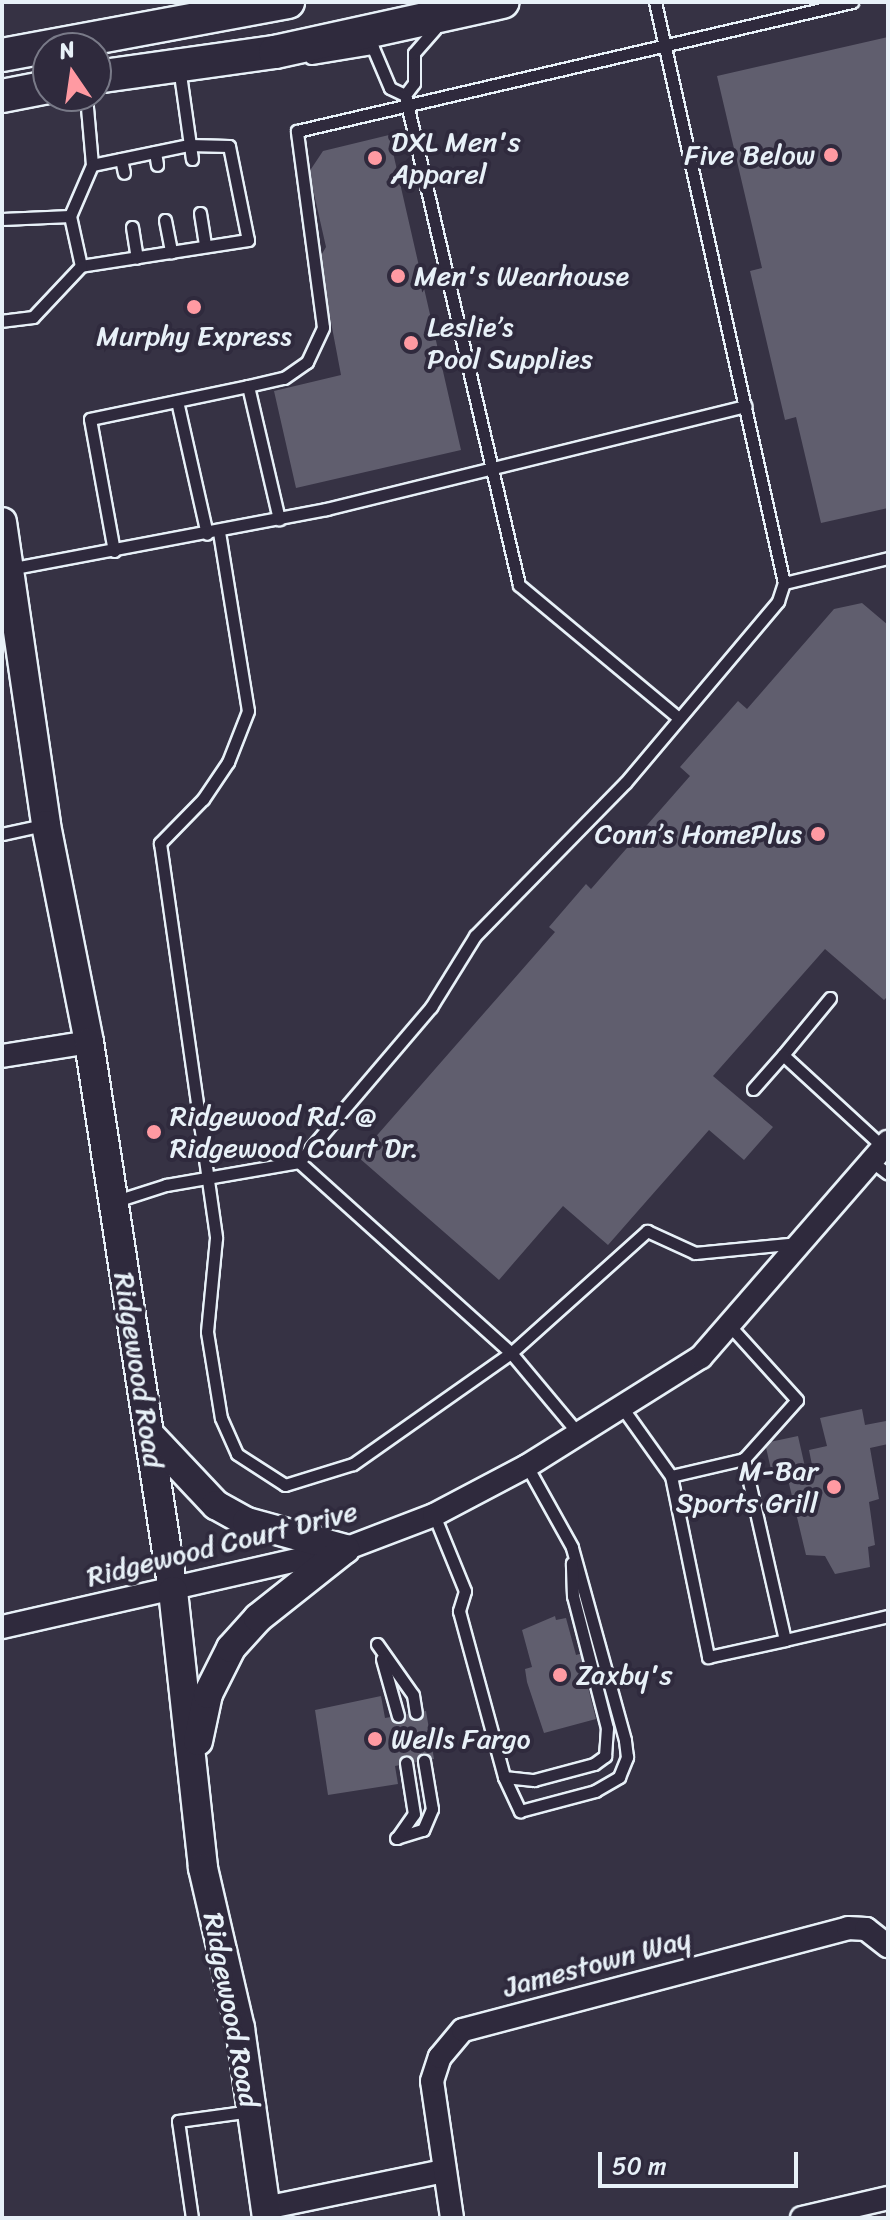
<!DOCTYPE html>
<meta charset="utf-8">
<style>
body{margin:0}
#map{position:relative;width:890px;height:2220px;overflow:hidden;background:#363244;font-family:Sriracha,sans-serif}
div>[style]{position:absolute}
.building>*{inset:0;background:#605e6e}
.roads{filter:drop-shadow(2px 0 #e8f1f8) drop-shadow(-2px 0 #e8f1f8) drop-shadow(0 2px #e8f1f8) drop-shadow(0 -2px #e8f1f8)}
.service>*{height:11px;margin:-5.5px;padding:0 5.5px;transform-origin:5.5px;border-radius:5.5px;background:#2f2a3d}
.minor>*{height:22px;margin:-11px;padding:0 11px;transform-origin:11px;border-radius:11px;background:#2f2a3d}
.tertiary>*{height:28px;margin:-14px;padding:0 14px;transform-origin:14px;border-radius:14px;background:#2f2a3d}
.secondary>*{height:32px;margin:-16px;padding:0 16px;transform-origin:16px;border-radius:16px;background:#2f2a3d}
.dots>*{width:22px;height:22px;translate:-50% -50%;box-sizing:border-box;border:4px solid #2f2a3d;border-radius:50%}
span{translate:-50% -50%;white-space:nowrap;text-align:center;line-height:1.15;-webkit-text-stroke:8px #2f2a3d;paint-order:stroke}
.poi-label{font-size:28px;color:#e8f1f8}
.left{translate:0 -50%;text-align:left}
.right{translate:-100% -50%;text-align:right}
.street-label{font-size:28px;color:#e8f1f8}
.frame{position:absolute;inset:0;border:4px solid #e8f1f8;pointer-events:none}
.north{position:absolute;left:32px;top:32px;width:80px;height:80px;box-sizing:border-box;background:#2f2a3d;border:2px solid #797a88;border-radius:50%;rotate:347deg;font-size:22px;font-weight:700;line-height:32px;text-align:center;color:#e8f1f8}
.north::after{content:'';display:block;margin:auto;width:28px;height:36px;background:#ff9aa2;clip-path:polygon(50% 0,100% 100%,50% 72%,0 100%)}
.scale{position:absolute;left:598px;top:2152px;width:200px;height:36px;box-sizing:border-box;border:4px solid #e8f1f8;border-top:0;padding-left:10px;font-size:24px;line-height:28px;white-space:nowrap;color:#e8f1f8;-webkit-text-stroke:6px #2f2a3d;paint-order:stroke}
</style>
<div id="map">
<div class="building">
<i style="clip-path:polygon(888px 37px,888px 508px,821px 523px,796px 417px,785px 420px,750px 271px,762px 268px,717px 76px)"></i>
<i style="clip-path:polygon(389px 135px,461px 450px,296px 488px,274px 391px,341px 375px,319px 259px,326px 247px,309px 172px,323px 151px)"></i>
<i style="clip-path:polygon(862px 603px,888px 625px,888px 996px,884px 1000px,825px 949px,713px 1076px,773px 1127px,744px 1160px,709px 1130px,608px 1245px,563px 1206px,499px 1280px,358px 1157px,555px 932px,549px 927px,586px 884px,591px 889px,690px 776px,680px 767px,738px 701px,747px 709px,834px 609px)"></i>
<i style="clip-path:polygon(862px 1409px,865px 1425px,886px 1421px,888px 1431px,888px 1444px,870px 1448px,879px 1499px,869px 1502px,875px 1545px,868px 1547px,870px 1567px,835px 1574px,825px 1556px,806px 1555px,786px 1471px,772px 1474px,765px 1443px,798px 1436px,805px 1467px,812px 1465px,809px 1450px,827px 1446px,820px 1418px)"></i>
<i style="clip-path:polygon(555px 1616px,556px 1620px,566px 1618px,576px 1655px,583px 1653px,595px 1685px,588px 1687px,596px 1719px,544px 1733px,527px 1682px,525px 1669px,532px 1667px,522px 1630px)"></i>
<i style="clip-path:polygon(381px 1696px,385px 1718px,426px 1711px,434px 1759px,395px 1766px,398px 1784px,328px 1795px,315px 1710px)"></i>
</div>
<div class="roads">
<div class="service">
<i style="left:311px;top:58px;width:63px;rotate:-9.2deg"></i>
<i style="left:373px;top:48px;width:43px;rotate:67deg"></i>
<i style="left:390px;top:88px;width:17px;rotate:25deg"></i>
<i style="left:405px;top:95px;width:15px;rotate:-53deg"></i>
<i style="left:414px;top:83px;width:30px;rotate:-90deg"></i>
<i style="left:414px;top:53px;width:32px;rotate:-49deg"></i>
<i style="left:179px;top:67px;width:93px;rotate:82deg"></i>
<i style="left:405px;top:95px;width:503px;rotate:76.9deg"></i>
<i style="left:519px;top:585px;width:204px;rotate:39.8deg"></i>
<i style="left:86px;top:96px;width:69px;rotate:85deg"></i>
<i style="left:155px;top:152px;width:13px;rotate:81deg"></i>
<i style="left:121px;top:159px;width:14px;rotate:78deg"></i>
<i style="left:200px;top:213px;width:33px;rotate:81deg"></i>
<i style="left:70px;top:216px;width:51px;rotate:77.6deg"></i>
<i style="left:2px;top:219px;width:68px;rotate:-2.5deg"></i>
<i style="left:70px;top:216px;width:56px;rotate:-66.7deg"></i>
<i style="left:92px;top:165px;width:99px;rotate:-11.7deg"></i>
<i style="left:189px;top:145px;width:40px;rotate:1.4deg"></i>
<i style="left:229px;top:146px;width:96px;rotate:78.6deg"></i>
<i style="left:248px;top:240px;width:169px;rotate:171.2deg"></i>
<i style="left:81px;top:266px;width:70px;rotate:133.3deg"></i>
<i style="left:33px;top:317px;width:31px;rotate:173deg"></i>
<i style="left:165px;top:220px;width:33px;rotate:79deg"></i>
<i style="left:132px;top:227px;width:31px;rotate:81deg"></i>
<i style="left:248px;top:386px;width:37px;rotate:-13deg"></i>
<i style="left:284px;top:378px;width:28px;rotate:-35deg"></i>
<i style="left:307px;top:362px;width:38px;rotate:-65deg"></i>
<i style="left:323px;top:327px;width:198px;rotate:-97.6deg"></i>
<i style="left:297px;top:131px;width:570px;rotate:-13.09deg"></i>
<i style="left:177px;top:401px;width:136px;rotate:77.3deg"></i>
<i style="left:219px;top:532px;width:181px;rotate:80.8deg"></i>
<i style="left:248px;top:711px;width:55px;rotate:111.4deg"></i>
<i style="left:228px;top:762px;width:45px;rotate:124deg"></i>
<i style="left:203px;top:799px;width:62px;rotate:134.3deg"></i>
<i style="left:160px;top:843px;width:399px;rotate:81.9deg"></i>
<i style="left:216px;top:1238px;width:94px;rotate:95.5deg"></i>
<i style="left:207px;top:1332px;width:87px;rotate:80.8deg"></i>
<i style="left:221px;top:1418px;width:39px;rotate:66deg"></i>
<i style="left:237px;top:1454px;width:57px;rotate:32.9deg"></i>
<i style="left:285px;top:1485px;width:71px;rotate:-17.2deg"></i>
<i style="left:353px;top:1464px;width:193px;rotate:-35.1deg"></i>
<i style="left:511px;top:1353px;width:183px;rotate:-41.9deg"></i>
<i style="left:647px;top:1231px;width:53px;rotate:24.6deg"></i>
<i style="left:695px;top:1253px;width:104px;rotate:-5.5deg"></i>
<i style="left:114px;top:551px;width:134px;rotate:-100.3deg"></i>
<i style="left:90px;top:419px;width:161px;rotate:-11.8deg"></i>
<i style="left:248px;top:386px;width:137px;rotate:76.9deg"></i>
<i style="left:9px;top:569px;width:323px;rotate:-10.7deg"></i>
<i style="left:326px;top:509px;width:432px;rotate:-13.8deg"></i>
<i style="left:784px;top:583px;width:107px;rotate:-13.5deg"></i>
<i style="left:2px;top:834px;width:43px;rotate:-12.1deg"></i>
<i style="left:830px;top:998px;width:74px;rotate:129.5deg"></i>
<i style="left:783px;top:1055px;width:136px;rotate:42.6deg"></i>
<i style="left:753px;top:1089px;width:45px;rotate:-48.6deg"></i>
<i style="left:871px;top:1161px;width:21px;rotate:37deg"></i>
<i style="left:299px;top:1162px;width:204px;rotate:-49.6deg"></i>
<i style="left:431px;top:1007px;width:84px;rotate:-58.2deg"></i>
<i style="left:475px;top:936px;width:214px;rotate:-45.6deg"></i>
<i style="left:625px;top:783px;width:238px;rotate:-49.9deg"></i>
<i style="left:778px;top:601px;width:19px;rotate:-72deg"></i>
<i style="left:784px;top:583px;width:595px;rotate:-102.52deg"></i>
<i style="left:113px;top:1202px;width:56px;rotate:-17.8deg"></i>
<i style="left:166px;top:1185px;width:135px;rotate:-9.8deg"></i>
<i style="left:299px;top:1162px;width:285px;rotate:42deg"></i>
<i style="left:511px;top:1353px;width:104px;rotate:50.1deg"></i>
<i style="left:621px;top:1406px;width:86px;rotate:54.5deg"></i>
<i style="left:671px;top:1476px;width:185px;rotate:78.4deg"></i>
<i style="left:708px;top:1657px;width:79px;rotate:-12.4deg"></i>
<i style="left:785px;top:1640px;width:186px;rotate:-102.8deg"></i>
<i style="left:671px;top:1476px;width:75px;rotate:-13.1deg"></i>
<i style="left:744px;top:1459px;width:79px;rotate:-48.1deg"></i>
<i style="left:797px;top:1400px;width:101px;rotate:-132.2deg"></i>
<i style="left:434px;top:1515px;width:82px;rotate:67.8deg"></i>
<i style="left:465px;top:1591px;width:21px;rotate:107deg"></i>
<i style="left:459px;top:1611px;width:172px;rotate:74.8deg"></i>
<i style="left:504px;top:1777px;width:38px;rotate:65deg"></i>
<i style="left:520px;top:1811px;width:78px;rotate:-14.9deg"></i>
<i style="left:595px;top:1791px;width:28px;rotate:-30deg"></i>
<i style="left:619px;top:1777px;width:22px;rotate:-68deg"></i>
<i style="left:627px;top:1757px;width:17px;rotate:-97deg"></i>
<i style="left:625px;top:1740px;width:200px;rotate:-105.4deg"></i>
<i style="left:572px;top:1547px;width:93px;rotate:-119.1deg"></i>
<i style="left:785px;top:1640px;width:106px;rotate:-13.1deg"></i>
<i style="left:377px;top:1644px;width:62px;rotate:54.8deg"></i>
<i style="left:413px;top:1695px;width:18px;rotate:81deg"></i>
<i style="left:382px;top:1659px;width:59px;rotate:74.3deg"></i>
<i style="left:504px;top:1777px;width:30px;rotate:6deg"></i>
<i style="left:534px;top:1780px;width:62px;rotate:-14.9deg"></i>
<i style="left:594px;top:1764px;width:14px;rotate:-36deg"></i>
<i style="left:605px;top:1756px;width:28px;rotate:-86deg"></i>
<i style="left:607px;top:1728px;width:136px;rotate:-104.4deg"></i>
<i style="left:573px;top:1596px;width:33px;rotate:-92deg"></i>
<i style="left:396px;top:1838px;width:28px;rotate:-17deg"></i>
<i style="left:423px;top:1830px;width:23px;rotate:-67deg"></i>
<i style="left:432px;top:1809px;width:49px;rotate:-99.5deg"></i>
<i style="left:397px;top:1838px;width:29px;rotate:-55deg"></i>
<i style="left:414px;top:1814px;width:52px;rotate:-98.9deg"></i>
<i style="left:192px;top:2218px;width:98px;rotate:-98.2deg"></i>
<i style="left:178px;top:2121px;width:74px;rotate:-7.8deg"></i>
</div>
<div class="minor">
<i style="left:2px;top:1056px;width:88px;rotate:-9.1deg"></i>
<i style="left:2px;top:1627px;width:352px;rotate:-12.8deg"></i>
<i style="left:345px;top:1549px;width:95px;rotate:-20.9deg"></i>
<i style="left:434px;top:1515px;width:105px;rotate:-27.8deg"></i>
<i style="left:527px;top:1466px;width:205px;rotate:-32.1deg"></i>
<i style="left:701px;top:1357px;width:285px;rotate:-49deg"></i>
<i style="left:265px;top:2208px;width:182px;rotate:-11.7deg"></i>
<i style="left:452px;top:2218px;width:138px;rotate:-98.3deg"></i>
<i style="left:432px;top:2081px;width:25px;rotate:-72deg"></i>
<i style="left:440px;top:2057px;width:35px;rotate:-50deg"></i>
<i style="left:463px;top:2030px;width:398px;rotate:-14.8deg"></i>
<i style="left:848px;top:1928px;width:18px;rotate:3deg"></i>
<i style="left:866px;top:1929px;width:28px;rotate:38deg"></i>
<i style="left:802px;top:2218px;width:88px;rotate:-13.1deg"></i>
</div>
<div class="tertiary">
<i style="left:2px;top:522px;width:306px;rotate:81.7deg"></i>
<i style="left:46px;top:825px;width:221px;rotate:78.8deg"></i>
<i style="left:89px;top:1042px;width:555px;rotate:81.3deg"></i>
<i style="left:173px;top:1591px;width:279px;rotate:83.8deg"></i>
<i style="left:203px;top:1868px;width:164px;rotate:77deg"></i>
<i style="left:240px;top:2028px;width:192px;rotate:81.9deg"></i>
<i style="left:149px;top:1434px;width:98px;rotate:46.7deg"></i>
<i style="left:216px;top:1505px;width:35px;rotate:29deg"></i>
<i style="left:247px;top:1522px;width:102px;rotate:15.4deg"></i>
<i style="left:198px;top:1741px;width:48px;rotate:-78deg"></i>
<i style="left:208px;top:1694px;width:51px;rotate:-63.4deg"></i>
<i style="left:231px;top:1648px;width:40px;rotate:-48deg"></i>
<i style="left:258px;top:1618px;width:111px;rotate:-38.4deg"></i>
</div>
<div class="secondary">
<i style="left:2px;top:55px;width:291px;rotate:-10.5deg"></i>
<i style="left:96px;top:77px;width:181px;rotate:-8deg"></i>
<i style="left:275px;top:52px;width:233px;rotate:-12.4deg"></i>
<i style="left:2px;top:96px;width:47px;rotate:-11.1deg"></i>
</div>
</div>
<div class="dots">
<i style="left:831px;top:155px;background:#ff9aa2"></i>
<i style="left:375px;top:158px;background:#ff9aa2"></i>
<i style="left:398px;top:276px;background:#ff9aa2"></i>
<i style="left:194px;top:307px;background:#ff9aa2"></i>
<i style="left:411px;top:343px;background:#ff9aa2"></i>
<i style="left:818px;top:834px;background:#ff9aa2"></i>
<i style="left:154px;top:1132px;background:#ff9aa2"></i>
<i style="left:834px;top:1487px;background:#ff9aa2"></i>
<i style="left:560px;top:1675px;background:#ff9aa2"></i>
<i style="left:375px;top:1739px;background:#ff9aa2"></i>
</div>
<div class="poi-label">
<span class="left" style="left:391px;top:158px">DXL Men's<br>Apparel</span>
<span class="right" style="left:815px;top:155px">Five Below</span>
<span class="left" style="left:414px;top:276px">Men's Wearhouse</span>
<span class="left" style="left:427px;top:343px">Leslie’s<br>Pool Supplies</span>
<span style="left:194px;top:336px">Murphy Express</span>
<span class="right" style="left:802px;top:834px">Conn’s HomePlus</span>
<span class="left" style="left:170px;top:1132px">Ridgewood Rd. @<br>Ridgewood Court Dr.</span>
<span class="right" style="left:818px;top:1487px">M-Bar<br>Sports Grill</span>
<span class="left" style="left:576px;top:1675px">Zaxby's</span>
<span class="left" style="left:391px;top:1739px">Wells Fargo</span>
</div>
<div class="street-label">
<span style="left:139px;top:1370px;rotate:81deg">Ridgewood Road</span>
<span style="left:222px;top:1544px;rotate:-14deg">Ridgewood Court Drive</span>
<span style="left:597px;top:1963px;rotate:-15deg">Jamestown Way</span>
<span style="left:231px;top:2010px;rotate:79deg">Ridgewood Road</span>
</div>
<div class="frame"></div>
<div class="north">N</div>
<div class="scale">50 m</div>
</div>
